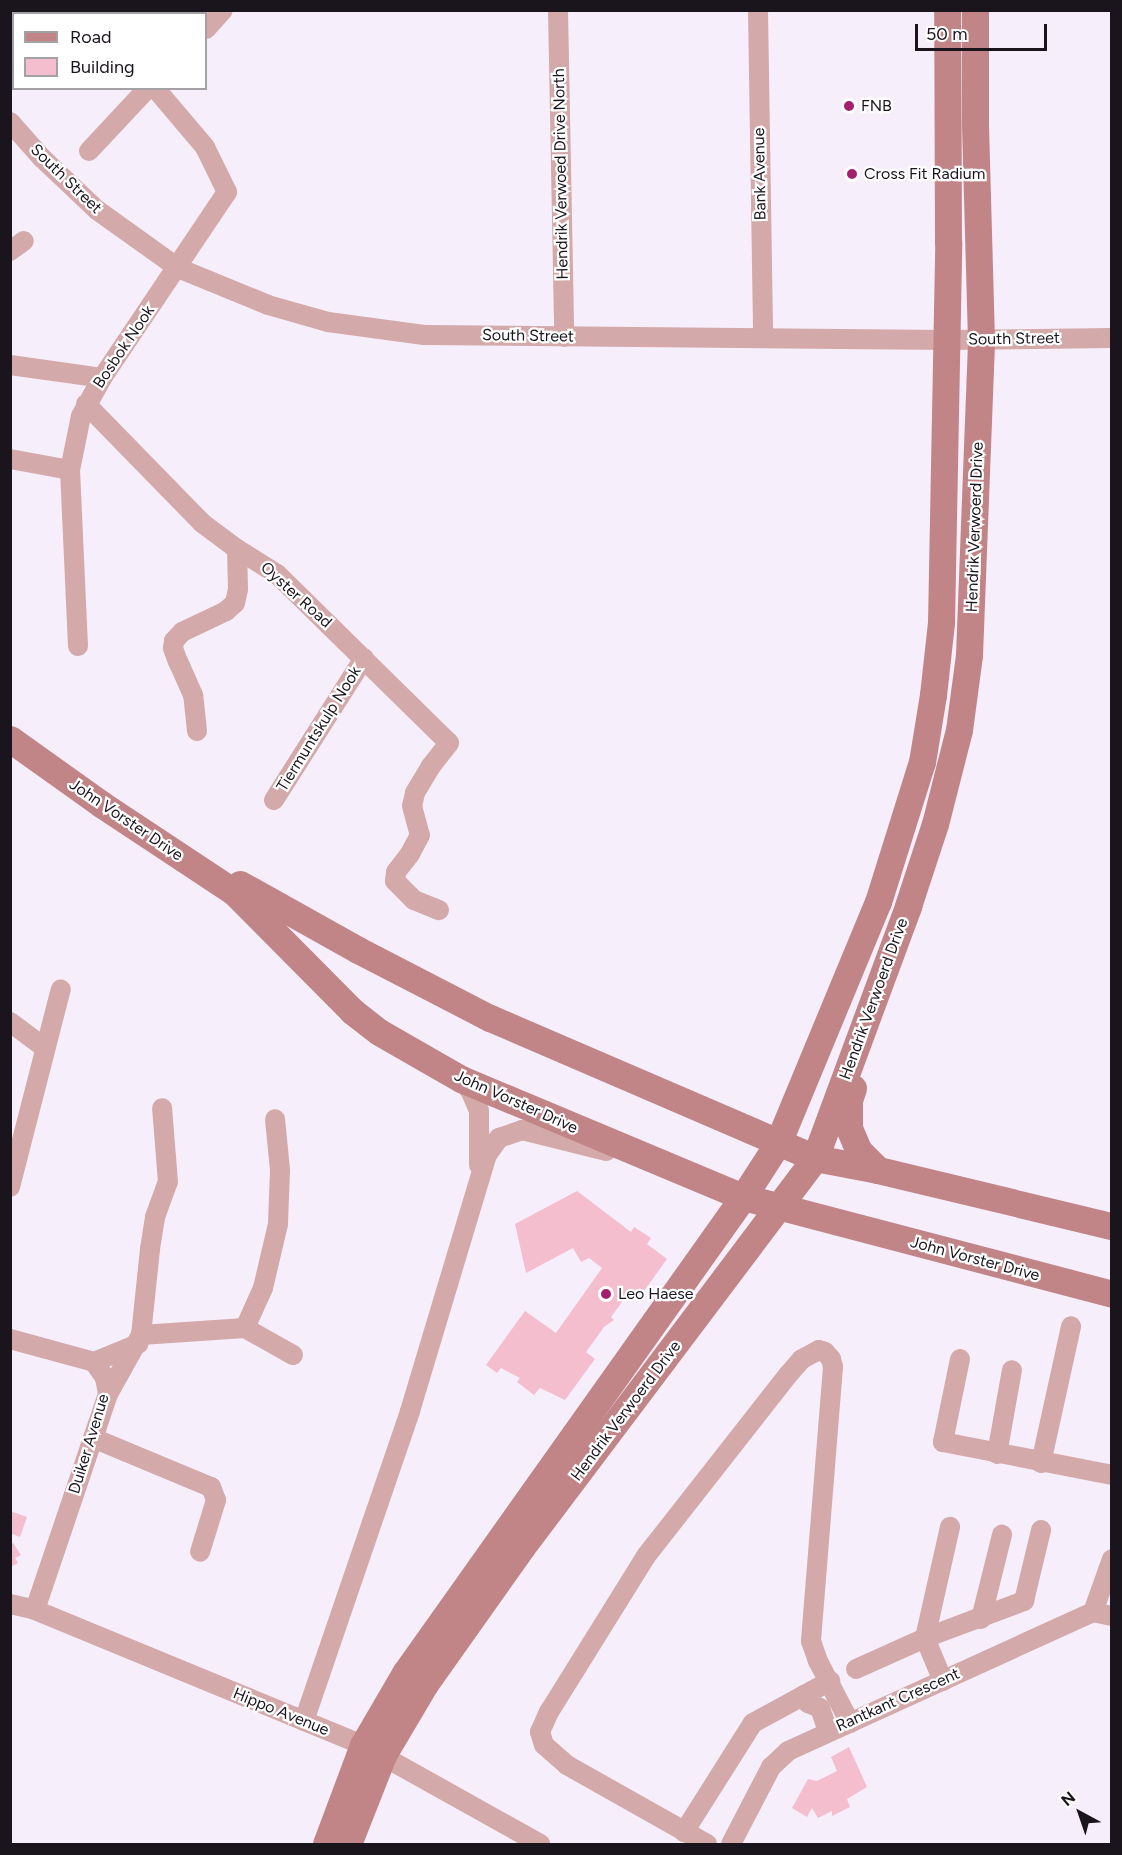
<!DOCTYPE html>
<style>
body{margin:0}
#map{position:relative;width:1122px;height:1855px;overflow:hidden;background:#f7eefc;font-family:Figtree,sans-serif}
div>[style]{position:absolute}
.building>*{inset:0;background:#f4bece}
.street>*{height:20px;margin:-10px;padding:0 10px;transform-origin:10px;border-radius:10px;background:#d3a9aa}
.secondary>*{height:27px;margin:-13.5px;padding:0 13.5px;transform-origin:13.5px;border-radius:13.5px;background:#c18587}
.dots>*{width:16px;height:16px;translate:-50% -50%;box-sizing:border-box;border:3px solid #fff;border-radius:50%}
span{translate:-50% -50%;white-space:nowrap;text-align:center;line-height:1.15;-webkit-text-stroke:4.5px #fff;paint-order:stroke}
.poi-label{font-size:16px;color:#1a141c}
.left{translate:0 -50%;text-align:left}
.street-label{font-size:16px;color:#1a141c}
.frame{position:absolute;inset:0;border:12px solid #1a141c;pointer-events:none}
.legend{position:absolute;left:12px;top:12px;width:195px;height:78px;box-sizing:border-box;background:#fff;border:2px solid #a3a1a4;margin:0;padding:8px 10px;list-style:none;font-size:18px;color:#1a141c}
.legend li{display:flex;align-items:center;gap:12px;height:30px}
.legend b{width:30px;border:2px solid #a3a1a4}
.north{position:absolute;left:1050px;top:1783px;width:60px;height:60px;-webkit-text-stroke:4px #fff;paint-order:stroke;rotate:320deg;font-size:16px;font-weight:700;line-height:24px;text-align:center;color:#1a141c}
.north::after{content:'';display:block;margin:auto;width:21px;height:27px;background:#1a141c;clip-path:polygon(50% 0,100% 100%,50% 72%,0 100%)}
.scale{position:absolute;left:915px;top:24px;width:132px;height:27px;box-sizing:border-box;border:3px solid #1a141c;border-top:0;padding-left:8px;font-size:18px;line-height:21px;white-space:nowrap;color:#1a141c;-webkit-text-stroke:4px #fff;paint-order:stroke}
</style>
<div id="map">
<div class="building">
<i style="clip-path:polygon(577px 1191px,631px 1232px,634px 1227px,651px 1238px,647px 1244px,667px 1259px,639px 1298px,630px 1291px,611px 1317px,614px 1320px,604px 1327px,586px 1352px,595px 1359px,565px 1400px,540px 1388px,534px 1395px,517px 1382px,520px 1378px,501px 1368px,497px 1373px,486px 1365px,525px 1311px,556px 1333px,602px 1268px,589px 1258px,581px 1262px,573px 1248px,526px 1273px,515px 1224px)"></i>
<i style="clip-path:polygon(10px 1511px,27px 1517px,20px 1537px,10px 1533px)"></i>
<i style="clip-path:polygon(13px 1543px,21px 1555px,15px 1558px,18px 1563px,10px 1567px,10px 1544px)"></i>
<i style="clip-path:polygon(849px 1747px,867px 1787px,847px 1799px,850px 1807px,832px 1816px,832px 1811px,818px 1818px,812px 1808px,807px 1817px,792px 1808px,808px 1779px,817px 1781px,837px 1771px,831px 1757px)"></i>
</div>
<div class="street">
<i style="left:118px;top:10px;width:4px;rotate:90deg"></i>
<i style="left:558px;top:10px;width:327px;rotate:88.9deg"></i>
<i style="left:758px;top:10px;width:327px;rotate:89.1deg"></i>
<i style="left:206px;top:29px;width:25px;rotate:-48deg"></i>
<i style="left:10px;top:122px;width:48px;rotate:48.4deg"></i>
<i style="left:42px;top:158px;width:76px;rotate:43.4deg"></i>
<i style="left:97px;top:210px;width:100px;rotate:35.6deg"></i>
<i style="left:178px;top:268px;width:97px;rotate:22.3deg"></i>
<i style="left:268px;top:305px;width:62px;rotate:15.8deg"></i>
<i style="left:328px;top:322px;width:97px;rotate:7.7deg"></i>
<i style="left:424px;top:335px;width:523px;rotate:0.55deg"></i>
<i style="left:947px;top:340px;width:165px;rotate:-0.7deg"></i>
<i style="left:89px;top:151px;width:86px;rotate:-46.9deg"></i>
<i style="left:10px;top:251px;width:17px;rotate:-36deg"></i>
<i style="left:10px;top:365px;width:93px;rotate:8deg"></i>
<i style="left:86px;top:404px;width:166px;rotate:45.7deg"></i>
<i style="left:202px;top:523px;width:44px;rotate:36.6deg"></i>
<i style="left:237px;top:549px;width:47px;rotate:32deg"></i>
<i style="left:277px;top:574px;width:241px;rotate:44.5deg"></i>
<i style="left:449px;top:743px;width:29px;rotate:128deg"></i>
<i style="left:431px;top:766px;width:31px;rotate:121deg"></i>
<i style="left:415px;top:793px;width:13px;rotate:103deg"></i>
<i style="left:412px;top:806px;width:30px;rotate:75deg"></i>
<i style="left:420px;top:835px;width:21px;rotate:118deg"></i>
<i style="left:410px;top:854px;width:23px;rotate:128deg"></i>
<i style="left:396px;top:872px;width:9px;rotate:96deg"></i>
<i style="left:395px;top:881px;width:27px;rotate:45deg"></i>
<i style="left:414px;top:900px;width:27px;rotate:22deg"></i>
<i style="left:10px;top:459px;width:61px;rotate:10.4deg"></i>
<i style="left:78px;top:646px;width:176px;rotate:-92.6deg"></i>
<i style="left:70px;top:470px;width:55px;rotate:-78.5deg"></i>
<i style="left:81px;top:416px;width:43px;rotate:-61.1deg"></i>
<i style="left:102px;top:378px;width:224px;rotate:-56.1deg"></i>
<i style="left:227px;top:192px;width:50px;rotate:-116.1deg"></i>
<i style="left:205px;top:147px;width:77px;rotate:-130.3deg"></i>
<i style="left:197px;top:731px;width:36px;rotate:-96deg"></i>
<i style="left:193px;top:695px;width:36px;rotate:-114deg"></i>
<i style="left:178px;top:662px;width:15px;rotate:-110deg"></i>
<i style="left:173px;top:648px;width:7px;rotate:-82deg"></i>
<i style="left:174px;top:641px;width:12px;rotate:-48deg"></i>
<i style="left:182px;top:632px;width:49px;rotate:-25.5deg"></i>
<i style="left:226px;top:611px;width:12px;rotate:-42deg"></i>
<i style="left:235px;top:603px;width:14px;rotate:-78deg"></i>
<i style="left:238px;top:589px;width:40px;rotate:-91.4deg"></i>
<i style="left:274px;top:800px;width:168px;rotate:-57.6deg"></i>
<i style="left:10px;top:1022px;width:44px;rotate:36.6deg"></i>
<i style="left:461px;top:1079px;width:16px;rotate:52deg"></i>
<i style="left:471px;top:1092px;width:21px;rotate:67deg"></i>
<i style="left:479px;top:1111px;width:54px;rotate:90deg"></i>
<i style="left:10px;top:1187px;width:204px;rotate:-75.6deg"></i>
<i style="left:245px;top:1328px;width:44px;rotate:-65.8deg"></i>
<i style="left:263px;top:1288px;width:66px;rotate:-76.8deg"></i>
<i style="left:278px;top:1224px;width:54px;rotate:-87.9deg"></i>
<i style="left:280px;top:1170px;width:51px;rotate:-95.6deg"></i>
<i style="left:141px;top:1335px;width:104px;rotate:-3.9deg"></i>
<i style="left:245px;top:1328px;width:55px;rotate:29.4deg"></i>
<i style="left:10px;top:1339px;width:87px;rotate:15.3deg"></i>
<i style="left:94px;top:1362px;width:19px;rotate:55deg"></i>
<i style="left:105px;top:1378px;width:16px;rotate:79deg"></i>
<i style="left:108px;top:1394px;width:228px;rotate:108.7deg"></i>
<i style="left:960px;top:1359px;width:85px;rotate:101.6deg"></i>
<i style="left:943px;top:1442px;width:172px;rotate:11deg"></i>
<i style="left:94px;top:1362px;width:48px;rotate:-22.2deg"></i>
<i style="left:108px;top:1394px;width:68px;rotate:-60.8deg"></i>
<i style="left:141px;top:1335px;width:86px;rotate:-84deg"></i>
<i style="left:150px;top:1249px;width:32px;rotate:-81deg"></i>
<i style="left:155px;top:1217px;width:37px;rotate:-70deg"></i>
<i style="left:168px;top:1182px;width:74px;rotate:-94.6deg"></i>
<i style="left:93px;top:1438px;width:128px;rotate:22.6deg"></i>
<i style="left:211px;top:1487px;width:14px;rotate:69deg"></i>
<i style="left:216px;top:1500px;width:54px;rotate:107.1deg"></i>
<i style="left:997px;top:1454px;width:85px;rotate:-79.9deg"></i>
<i style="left:1041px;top:1463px;width:140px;rotate:-77.6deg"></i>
<i style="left:10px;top:1604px;width:26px;rotate:13deg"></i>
<i style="left:35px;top:1610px;width:355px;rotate:22.4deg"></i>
<i style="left:363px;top:1745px;width:203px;rotate:29.2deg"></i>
<i style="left:1093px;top:1612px;width:56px;rotate:-70.3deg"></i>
<i style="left:981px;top:1619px;width:87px;rotate:-76deg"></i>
<i style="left:856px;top:1669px;width:76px;rotate:-24.2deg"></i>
<i style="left:925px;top:1638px;width:114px;rotate:-77.3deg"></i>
<i style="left:943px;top:1681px;width:47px;rotate:-112.7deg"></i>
<i style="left:925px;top:1638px;width:106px;rotate:-20.5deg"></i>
<i style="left:1024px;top:1601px;width:73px;rotate:-76.5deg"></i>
<i style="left:804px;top:1695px;width:9px;rotate:63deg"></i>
<i style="left:808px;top:1703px;width:13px;rotate:23deg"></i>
<i style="left:820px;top:1708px;width:24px;rotate:71deg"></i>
<i style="left:304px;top:1721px;width:328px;rotate:-71.1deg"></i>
<i style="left:410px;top:1411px;width:267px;rotate:-73.3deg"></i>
<i style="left:487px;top:1155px;width:21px;rotate:-55deg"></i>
<i style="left:499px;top:1138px;width:24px;rotate:-19deg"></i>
<i style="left:522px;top:1130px;width:87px;rotate:14deg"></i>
<i style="left:684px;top:1832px;width:129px;rotate:-57.7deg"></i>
<i style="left:753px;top:1723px;width:88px;rotate:-28.6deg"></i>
<i style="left:707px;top:1844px;width:161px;rotate:-150.6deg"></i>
<i style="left:567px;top:1765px;width:30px;rotate:-139deg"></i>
<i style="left:544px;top:1745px;width:14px;rotate:-107deg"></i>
<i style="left:540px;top:1732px;width:22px;rotate:-66deg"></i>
<i style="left:549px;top:1712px;width:184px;rotate:-58.1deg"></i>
<i style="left:646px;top:1556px;width:230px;rotate:-51.9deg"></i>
<i style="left:788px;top:1375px;width:21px;rotate:-49deg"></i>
<i style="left:802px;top:1359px;width:19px;rotate:-28deg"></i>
<i style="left:819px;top:1350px;width:6px;rotate:18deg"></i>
<i style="left:825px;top:1352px;width:9px;rotate:49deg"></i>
<i style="left:831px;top:1359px;width:8px;rotate:76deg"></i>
<i style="left:833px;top:1367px;width:275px;rotate:94.6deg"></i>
<i style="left:811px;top:1641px;width:21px;rotate:71deg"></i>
<i style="left:818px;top:1661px;width:70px;rotate:62.7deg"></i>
<i style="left:731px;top:1844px;width:87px;rotate:-62.5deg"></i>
<i style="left:771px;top:1767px;width:23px;rotate:-43deg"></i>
<i style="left:788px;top:1751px;width:335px;rotate:-24.5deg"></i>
<i style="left:1093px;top:1612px;width:19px;rotate:12deg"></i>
</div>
<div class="secondary">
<i style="left:10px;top:739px;width:112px;rotate:35.5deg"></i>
<i style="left:101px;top:804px;width:159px;rotate:33.5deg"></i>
<i style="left:234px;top:892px;width:168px;rotate:45.2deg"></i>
<i style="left:352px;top:1011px;width:34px;rotate:38deg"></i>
<i style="left:379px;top:1032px;width:95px;rotate:29.8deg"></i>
<i style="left:461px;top:1079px;width:306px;rotate:22.7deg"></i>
<i style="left:743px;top:1197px;width:382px;rotate:14.7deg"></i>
<i style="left:240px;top:884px;width:135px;rotate:29.2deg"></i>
<i style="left:358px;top:950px;width:148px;rotate:27.3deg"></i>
<i style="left:490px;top:1018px;width:354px;rotate:23.3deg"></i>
<i style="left:815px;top:1158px;width:64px;rotate:10.8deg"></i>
<i style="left:878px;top:1170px;width:241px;rotate:13.5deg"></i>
<i style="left:853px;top:1088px;width:13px;rotate:108deg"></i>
<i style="left:849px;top:1100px;width:28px;rotate:90deg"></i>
<i style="left:849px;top:1128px;width:25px;rotate:67deg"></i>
<i style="left:859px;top:1151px;width:27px;rotate:45deg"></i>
<i style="left:326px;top:1844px;width:106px;rotate:-69.5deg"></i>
<i style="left:363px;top:1745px;width:83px;rotate:-59.7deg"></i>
<i style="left:405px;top:1673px;width:584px;rotate:-54.62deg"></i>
<i style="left:743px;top:1197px;width:64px;rotate:-57.1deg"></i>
<i style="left:778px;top:1143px;width:261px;rotate:-67.5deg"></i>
<i style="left:878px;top:902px;width:147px;rotate:-72.6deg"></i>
<i style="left:922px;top:762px;width:68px;rotate:-80.7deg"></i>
<i style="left:933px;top:695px;width:72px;rotate:-83.7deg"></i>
<i style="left:941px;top:623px;width:381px;rotate:-88.9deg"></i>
<i style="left:948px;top:242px;width:232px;rotate:-90.2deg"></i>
<i style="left:348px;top:1844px;width:96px;rotate:-68.5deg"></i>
<i style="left:383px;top:1755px;width:82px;rotate:-59.4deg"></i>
<i style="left:425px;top:1684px;width:168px;rotate:-54.7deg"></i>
<i style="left:522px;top:1547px;width:487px;rotate:-53deg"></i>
<i style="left:815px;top:1158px;width:269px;rotate:-69.7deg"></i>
<i style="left:908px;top:906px;width:86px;rotate:-71.8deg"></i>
<i style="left:935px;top:824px;width:97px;rotate:-75.7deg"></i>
<i style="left:959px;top:730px;width:76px;rotate:-82.4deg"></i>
<i style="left:969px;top:655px;width:315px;rotate:-87.8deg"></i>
<i style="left:981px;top:340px;width:219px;rotate:-91.6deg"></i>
<i style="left:975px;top:121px;width:111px;rotate:-90deg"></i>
</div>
<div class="dots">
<i style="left:849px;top:106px;background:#a4206d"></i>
<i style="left:852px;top:174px;background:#a4206d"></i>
<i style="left:606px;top:1294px;background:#a4206d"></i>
</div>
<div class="poi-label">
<span class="left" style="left:861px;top:106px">FNB</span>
<span class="left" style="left:864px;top:174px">Cross Fit Radium</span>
<span class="left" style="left:618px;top:1294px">Leo Haese</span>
</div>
<div class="street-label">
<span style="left:561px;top:174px;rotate:-91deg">Hendrik Verwoed Drive North</span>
<span style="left:760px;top:174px;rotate:-91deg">Bank Avenue</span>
<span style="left:66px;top:179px;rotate:44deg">South Street</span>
<span style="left:528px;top:336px;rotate:1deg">South Street</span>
<span style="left:1014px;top:339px;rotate:-1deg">South Street</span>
<span style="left:124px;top:347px;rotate:-56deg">Bosbok Nook</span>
<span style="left:975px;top:527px;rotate:-88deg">Hendrik Verwoerd Drive</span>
<span style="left:296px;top:595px;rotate:42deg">Oyster Road</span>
<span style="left:319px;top:729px;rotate:-58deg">Tiermuntskulp Nook</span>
<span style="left:126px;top:820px;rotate:34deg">John Vorster Drive</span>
<span style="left:874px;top:999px;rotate:-70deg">Hendrik Verwoerd Drive</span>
<span style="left:516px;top:1102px;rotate:24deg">John Vorster Drive</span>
<span style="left:975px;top:1259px;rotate:15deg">John Vorster Drive</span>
<span style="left:626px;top:1411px;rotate:-53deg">Hendrik Verwoerd Drive</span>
<span style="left:89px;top:1444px;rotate:-73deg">Duiker Avenue</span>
<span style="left:898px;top:1700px;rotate:-24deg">Rantkant Crescent</span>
<span style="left:281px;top:1712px;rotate:22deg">Hippo Avenue</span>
</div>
<div class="frame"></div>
<ul class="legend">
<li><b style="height:8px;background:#c18587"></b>Road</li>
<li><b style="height:16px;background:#f4bece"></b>Building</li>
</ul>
<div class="north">N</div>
<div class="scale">50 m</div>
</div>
